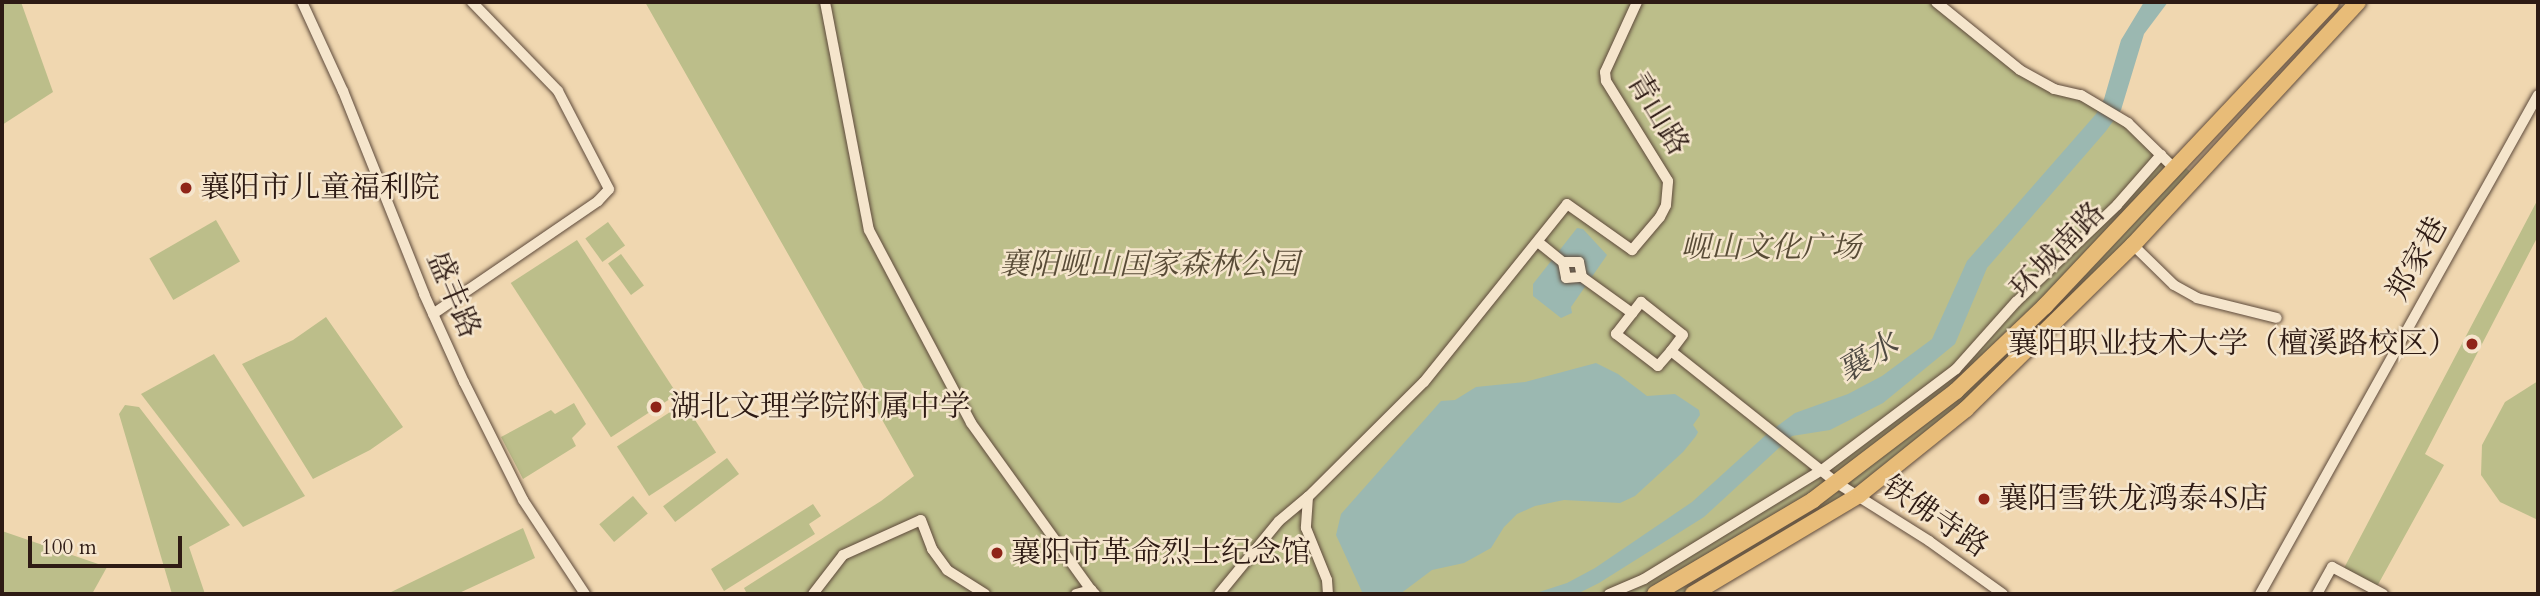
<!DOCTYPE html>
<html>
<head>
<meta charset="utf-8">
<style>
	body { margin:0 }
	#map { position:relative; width:2540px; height:596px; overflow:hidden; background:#f0d7b0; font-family:Cardo,"Noto Serif SC",serif }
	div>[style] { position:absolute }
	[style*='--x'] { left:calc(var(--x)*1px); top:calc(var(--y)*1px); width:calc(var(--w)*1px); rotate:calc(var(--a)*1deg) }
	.green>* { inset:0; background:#bcbe8a; transform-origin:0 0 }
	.water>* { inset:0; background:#9bb8b1 }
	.roads { filter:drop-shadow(0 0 2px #5e4a3b) drop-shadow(0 0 2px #5e4a3b) }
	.minor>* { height:10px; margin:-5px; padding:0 5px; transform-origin:5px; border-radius:5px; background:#f5e5cc }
	.highway>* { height:16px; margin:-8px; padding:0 8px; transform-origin:8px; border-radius:8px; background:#e8bc78 }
	.dots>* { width:19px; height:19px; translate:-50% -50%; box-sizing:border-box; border:4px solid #f5e5cc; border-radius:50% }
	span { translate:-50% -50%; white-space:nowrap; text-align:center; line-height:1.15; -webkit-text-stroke:5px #f5e5cc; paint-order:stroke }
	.street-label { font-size:30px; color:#2e1b14 }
	.poi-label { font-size:30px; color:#2e1b14 }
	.left { translate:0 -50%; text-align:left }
	.right { translate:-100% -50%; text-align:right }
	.park-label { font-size:30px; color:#594c37; font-style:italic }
	.water-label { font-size:32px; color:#4f4a43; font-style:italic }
	.frame { position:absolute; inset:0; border:4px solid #2e1b14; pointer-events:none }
	.scale { position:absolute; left:28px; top:536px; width:154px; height:32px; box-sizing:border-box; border:4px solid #2e1b14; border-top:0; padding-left:9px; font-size:21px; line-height:24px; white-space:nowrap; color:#2e1b14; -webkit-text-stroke:5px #f5e5cc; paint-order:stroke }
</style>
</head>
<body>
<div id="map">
	<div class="green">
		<i style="clip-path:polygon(2px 2px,21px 2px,53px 92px,2px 125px)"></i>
		<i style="clip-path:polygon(645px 2px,1936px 2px,2020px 70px,2072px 90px,2128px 123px,2196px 176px,2060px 319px,1859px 495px,1693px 594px,747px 594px,744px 588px,881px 501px,914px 476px)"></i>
		<i style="clip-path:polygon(2538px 199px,2538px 236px,2425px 454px,2444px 465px,2375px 590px,2342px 572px)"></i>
		<i style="left:216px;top:220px;width:48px;height:77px;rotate:60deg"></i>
		<i style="left:608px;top:222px;width:29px;height:28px;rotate:54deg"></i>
		<i style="left:577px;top:240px;width:184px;height:79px;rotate:57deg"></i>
		<i style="left:621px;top:254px;width:39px;height:16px;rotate:54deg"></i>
		<i style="clip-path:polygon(326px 317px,403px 427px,370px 450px,313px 479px,242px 364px,293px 340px)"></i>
		<i style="clip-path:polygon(214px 354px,305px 496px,243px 527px,141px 394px)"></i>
		<i style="clip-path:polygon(2538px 381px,2538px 520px,2500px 502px,2481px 475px,2482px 445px,2505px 402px)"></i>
		<i style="clip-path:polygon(574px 403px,586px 424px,572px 438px,576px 446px,523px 479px,501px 437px,551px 410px,555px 414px)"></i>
		<i style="left:684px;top:403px;width:59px;height:80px;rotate:57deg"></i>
		<i style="clip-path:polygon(125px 405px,139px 407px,230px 525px,189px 547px,205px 594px,172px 594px,119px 414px)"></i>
		<i style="left:727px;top:458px;width:20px;height:80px;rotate:53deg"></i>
		<i style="left:633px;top:496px;width:23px;height:44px;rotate:50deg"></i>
		<i style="clip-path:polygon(813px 504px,821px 516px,809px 524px,815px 534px,724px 591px,711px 569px)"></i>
		<i style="clip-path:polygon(523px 528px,535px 558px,457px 594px,387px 594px)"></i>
		<i style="clip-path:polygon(2px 531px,107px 567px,92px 594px,2px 594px)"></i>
	</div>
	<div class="water">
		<i style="clip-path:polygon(2144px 2px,2168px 2px,2144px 34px,2121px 110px,2106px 131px,1987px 268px,1955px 344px,1883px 403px,1830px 430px,1792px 436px,1704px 517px,1599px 583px,1577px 594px,1533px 594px,1567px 583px,1595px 568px,1692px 502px,1768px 433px,1795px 413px,1848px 394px,1882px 376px,1932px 339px,1967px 261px,2096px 114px,2104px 99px,2121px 40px)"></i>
		<i style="clip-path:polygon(1577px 228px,1583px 229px,1607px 255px,1571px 307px,1572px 313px,1561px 318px,1533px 296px,1533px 284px)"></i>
		<i style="clip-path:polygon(1596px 363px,1618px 374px,1647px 396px,1675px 394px,1699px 410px,1700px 415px,1693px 425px,1698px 432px,1696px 436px,1683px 452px,1635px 496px,1620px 503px,1564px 500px,1535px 506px,1517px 514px,1504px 527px,1491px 548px,1464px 563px,1432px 570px,1400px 594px,1363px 594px,1336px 535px,1341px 514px,1441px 401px,1455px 400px,1476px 387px,1525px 382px)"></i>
	</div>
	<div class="roads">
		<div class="minor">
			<i style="--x:302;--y:2;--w:98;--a:65.3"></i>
			<i style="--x:343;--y:91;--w:219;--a:68.2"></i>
			<i style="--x:424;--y:294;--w:97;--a:65.6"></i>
			<i style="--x:464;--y:382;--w:132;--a:63.4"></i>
			<i style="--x:523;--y:500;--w:113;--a:56.6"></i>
			<i style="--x:825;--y:2;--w:232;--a:79.1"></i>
			<i style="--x:869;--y:230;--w:218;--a:62.1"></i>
			<i style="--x:971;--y:423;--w:206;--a:54.3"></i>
			<i style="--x:1936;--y:2;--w:108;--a:39"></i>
			<i style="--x:2020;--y:70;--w:39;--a:29"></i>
			<i style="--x:2054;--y:89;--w:28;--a:13"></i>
			<i style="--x:2081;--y:95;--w:55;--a:30.8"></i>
			<i style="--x:2128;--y:123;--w:66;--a:44.4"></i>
			<i style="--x:1538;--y:242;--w:32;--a:39"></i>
			<i style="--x:1563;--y:262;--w:16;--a:0"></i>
			<i style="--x:1579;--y:262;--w:15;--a:79"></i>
			<i style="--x:2133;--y:245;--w:57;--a:44.3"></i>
			<i style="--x:2174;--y:285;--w:26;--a:29"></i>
			<i style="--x:2197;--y:298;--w:82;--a:14"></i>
			<i style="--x:1563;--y:262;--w:16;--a:79"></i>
			<i style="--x:1566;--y:278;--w:16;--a:-4"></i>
			<i style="--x:1582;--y:277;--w:62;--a:35.8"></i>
			<i style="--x:433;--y:314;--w:200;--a:-34.4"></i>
			<i style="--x:598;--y:201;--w:16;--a:-47"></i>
			<i style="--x:609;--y:189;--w:110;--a:-117.5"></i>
			<i style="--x:558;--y:91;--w:124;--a:-134"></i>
			<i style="--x:1671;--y:351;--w:20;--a:131"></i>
			<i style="--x:1658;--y:366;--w:53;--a:-142.7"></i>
			<i style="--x:1616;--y:334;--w:41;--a:-52"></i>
			<i style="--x:1641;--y:302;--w:53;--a:38.2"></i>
			<i style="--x:1683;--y:335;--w:20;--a:127"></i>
			<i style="--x:1671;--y:351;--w:212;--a:38.5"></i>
			<i style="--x:1837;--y:483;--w:109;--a:32.2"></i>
			<i style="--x:1929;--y:541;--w:91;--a:35.6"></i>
			<i style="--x:1308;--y:497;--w:31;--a:94"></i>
			<i style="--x:1306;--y:528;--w:56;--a:68"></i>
			<i style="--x:1327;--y:580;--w:14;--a:86"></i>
			<i style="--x:813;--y:594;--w:49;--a:-52.4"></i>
			<i style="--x:843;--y:555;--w:85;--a:-24.2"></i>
			<i style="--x:921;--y:520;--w:31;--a:69"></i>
			<i style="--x:932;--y:549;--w:26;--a:54"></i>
			<i style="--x:947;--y:570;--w:45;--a:32.3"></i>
			<i style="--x:1076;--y:594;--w:16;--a:-15"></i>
			<i style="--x:1091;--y:590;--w:6;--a:45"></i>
			<i style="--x:1219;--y:594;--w:94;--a:-50.6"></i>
			<i style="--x:1279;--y:521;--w:38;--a:-40"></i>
			<i style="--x:1308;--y:497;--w:163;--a:-44.8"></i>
			<i style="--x:1424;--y:382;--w:228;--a:-51.2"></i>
			<i style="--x:1567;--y:204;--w:80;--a:35.3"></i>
			<i style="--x:1632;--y:250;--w:43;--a:-49.7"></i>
			<i style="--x:1660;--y:217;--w:13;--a:-63"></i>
			<i style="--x:1666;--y:205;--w:24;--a:-85"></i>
			<i style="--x:1668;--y:181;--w:118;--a:-121.8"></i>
			<i style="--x:1606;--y:81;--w:9;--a:-96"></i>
			<i style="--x:1605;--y:72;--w:77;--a:-65.4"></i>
			<i style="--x:1609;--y:594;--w:38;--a:-23"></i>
			<i style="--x:1644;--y:579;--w:209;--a:-31.5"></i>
			<i style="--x:1822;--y:470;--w:168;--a:-37"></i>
			<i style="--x:1956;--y:369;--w:90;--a:-48.2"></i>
			<i style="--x:2016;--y:302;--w:140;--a:-43.8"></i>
			<i style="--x:2117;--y:205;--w:67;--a:-48.7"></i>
			<i style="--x:2260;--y:594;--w:571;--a:-60.88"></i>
			<i style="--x:2317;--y:594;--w:31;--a:-61"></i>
			<i style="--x:2332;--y:567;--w:58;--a:27.9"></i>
		</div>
		<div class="highway">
			<i style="--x:1655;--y:594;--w:184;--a:-30.7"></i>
			<i style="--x:1813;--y:500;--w:180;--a:-37.3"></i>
			<i style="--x:1956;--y:391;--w:123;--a:-43.7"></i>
			<i style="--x:2045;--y:306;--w:417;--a:-46.7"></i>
			<i style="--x:1693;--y:594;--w:193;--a:-30.8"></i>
			<i style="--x:1859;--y:495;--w:137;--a:-38.8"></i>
			<i style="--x:1966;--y:409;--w:234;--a:-44.5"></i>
			<i style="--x:2133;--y:245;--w:331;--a:-47.2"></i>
		</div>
	</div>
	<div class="dots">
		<i style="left:186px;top:188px;background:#8f2418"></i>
		<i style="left:2472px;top:344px;background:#8f2418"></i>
		<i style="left:656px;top:407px;background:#8f2418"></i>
		<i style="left:1984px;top:499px;background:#8f2418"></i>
		<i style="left:997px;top:553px;background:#8f2418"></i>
	</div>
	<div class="street-label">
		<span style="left:1657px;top:114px;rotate:59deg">青山路</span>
		<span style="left:2058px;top:251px;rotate:-46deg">环城南路</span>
		<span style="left:2418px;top:259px;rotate:-61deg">郑家巷</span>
		<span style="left:453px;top:295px;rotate:67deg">盛丰路</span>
		<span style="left:1935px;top:517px;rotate:34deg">铁佛寺路</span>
	</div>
	<div class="poi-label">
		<span class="left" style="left:200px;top:188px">襄阳市儿童福利院</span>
		<span class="right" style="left:2458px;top:344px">襄阳职业技术大学（檀溪路校区）</span>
		<span class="left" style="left:670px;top:407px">湖北文理学院附属中学</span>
		<span class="left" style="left:1998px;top:499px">襄阳雪铁龙鸿泰4S店</span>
		<span class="left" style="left:1011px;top:553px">襄阳市革命烈士纪念馆</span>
	</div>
	<div class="park-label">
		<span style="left:1771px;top:248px">岘山文化广场</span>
		<span style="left:1149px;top:265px">襄阳岘山国家森林公园</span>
	</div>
	<div class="water-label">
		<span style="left:1868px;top:358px;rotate:-31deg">襄水</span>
	</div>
	<div class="frame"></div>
	<div class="scale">100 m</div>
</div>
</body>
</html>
